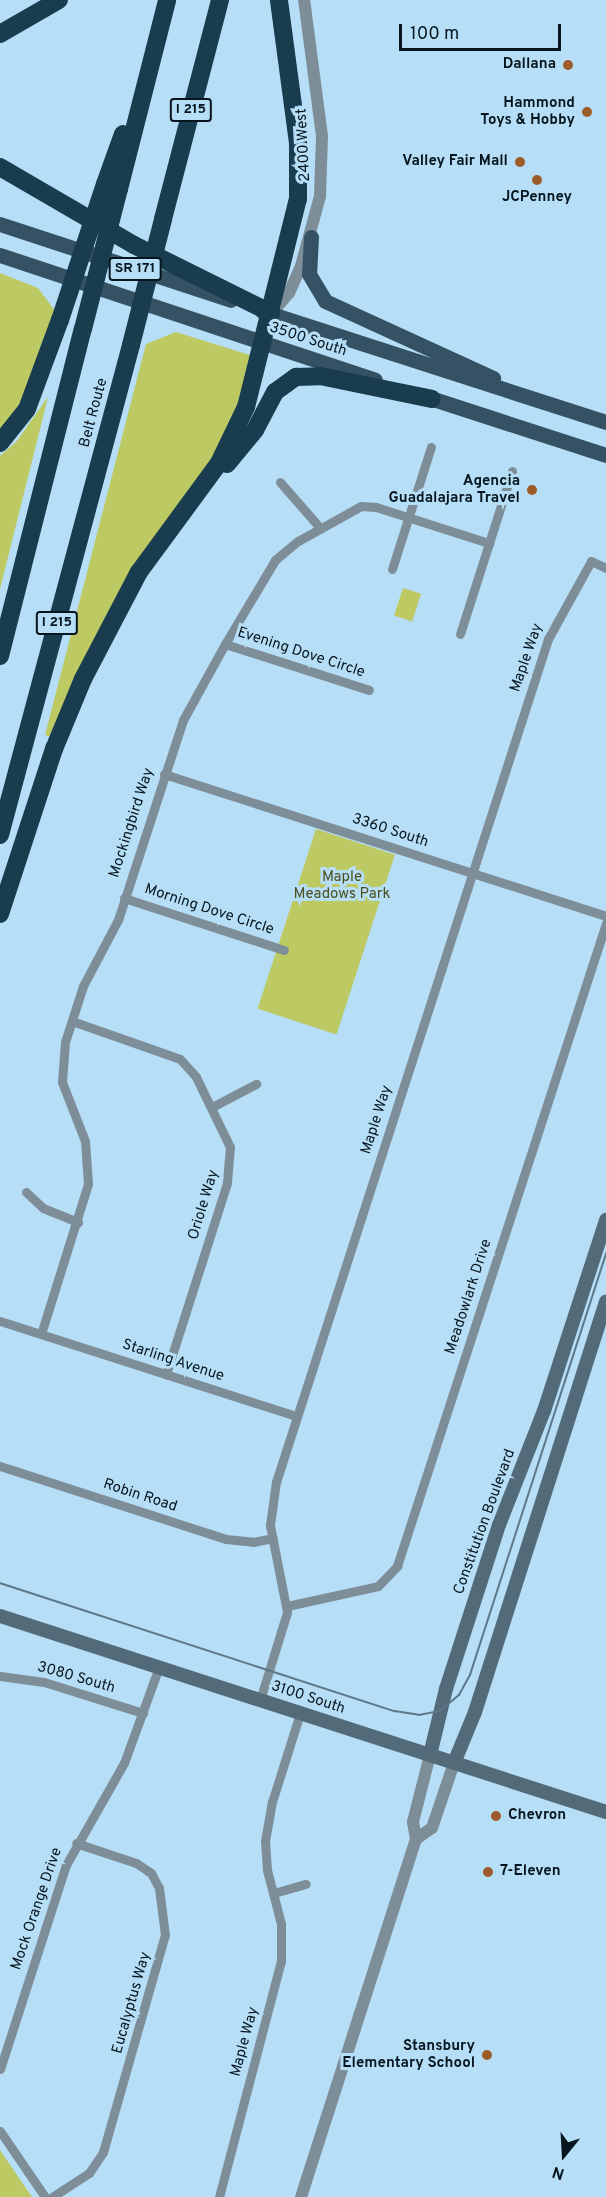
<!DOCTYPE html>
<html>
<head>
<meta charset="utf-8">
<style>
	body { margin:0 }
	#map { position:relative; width:606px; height:2197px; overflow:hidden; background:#b6def6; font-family:Overpass,sans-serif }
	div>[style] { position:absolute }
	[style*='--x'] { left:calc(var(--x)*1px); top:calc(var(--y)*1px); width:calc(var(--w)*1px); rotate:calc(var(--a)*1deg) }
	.green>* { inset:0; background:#bdc963; transform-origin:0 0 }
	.minor>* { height:9px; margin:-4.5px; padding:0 4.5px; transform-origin:4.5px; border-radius:4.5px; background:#7e8e98 }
	.tertiary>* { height:12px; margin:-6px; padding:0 6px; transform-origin:6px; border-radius:6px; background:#7e8e98 }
	.secondary>* { height:14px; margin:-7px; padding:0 7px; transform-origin:7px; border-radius:7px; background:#536b79 }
	.primary>* { height:15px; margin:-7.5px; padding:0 7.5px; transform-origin:7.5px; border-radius:7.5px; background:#345263 }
	.motorway>* { height:18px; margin:-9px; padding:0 9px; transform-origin:9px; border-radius:9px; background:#193c4f }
	.tram>* { height:1.5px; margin:-0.75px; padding:0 0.75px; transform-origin:0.75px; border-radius:0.75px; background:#5d7888 }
	.motorway-bridge>* { height:18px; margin:-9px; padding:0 9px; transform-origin:9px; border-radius:9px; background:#193c4f }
	.dots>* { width:16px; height:16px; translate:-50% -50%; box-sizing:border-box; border:3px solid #b6def6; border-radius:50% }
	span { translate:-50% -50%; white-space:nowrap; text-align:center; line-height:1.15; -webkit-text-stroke:6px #b6def6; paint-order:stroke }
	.shield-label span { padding:2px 4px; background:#b6def6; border:2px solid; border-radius:4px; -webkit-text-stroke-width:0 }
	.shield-label { font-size:14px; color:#07161e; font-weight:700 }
	.poi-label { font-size:15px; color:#07161e; font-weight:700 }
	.right { translate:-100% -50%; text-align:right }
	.left { translate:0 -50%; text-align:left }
	.street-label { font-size:15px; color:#07161e }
	.park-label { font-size:15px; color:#4b501f }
	.north { position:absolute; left:534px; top:2125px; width:60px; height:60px; -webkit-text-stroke:4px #b6def6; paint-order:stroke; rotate:198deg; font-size:16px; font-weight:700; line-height:24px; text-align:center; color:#07161e }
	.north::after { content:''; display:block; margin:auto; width:21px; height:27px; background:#07161e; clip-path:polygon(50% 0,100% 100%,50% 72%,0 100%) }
	.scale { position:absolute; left:399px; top:24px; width:162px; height:27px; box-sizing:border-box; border:3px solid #07161e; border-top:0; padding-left:8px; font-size:18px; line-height:21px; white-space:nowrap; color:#07161e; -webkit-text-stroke:4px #b6def6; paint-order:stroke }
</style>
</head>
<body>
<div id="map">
	<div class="green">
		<i style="clip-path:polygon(0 273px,38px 288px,56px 312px,24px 402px,0 439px)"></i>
		<i style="clip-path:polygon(176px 332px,253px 356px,224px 447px,193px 490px,52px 737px,45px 735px,146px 344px)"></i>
		<i style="clip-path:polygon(48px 397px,0 589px,0 456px,16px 442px)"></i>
		<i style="left:403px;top:588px;width:19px;height:29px;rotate:18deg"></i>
		<i style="left:316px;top:829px;width:83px;height:189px;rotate:18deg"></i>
		<i style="clip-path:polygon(0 2150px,32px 2197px,0 2197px)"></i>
	</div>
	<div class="minor">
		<i style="--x:280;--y:482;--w:62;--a:48.9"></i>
		<i style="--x:392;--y:569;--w:128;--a:-72.3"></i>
		<i style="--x:460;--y:634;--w:171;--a:-72.3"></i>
		<i style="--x:225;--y:644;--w:151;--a:17.7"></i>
		<i style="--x:164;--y:774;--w:464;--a:17.8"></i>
		<i style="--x:124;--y:898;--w:168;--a:18"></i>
		<i style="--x:72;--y:1021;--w:114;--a:19.4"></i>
		<i style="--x:180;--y:1059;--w:24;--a:48"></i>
		<i style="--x:196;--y:1077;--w:78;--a:64.1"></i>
		<i style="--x:230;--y:1147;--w:36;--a:95"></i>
		<i style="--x:227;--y:1183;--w:201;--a:107.7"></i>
		<i style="--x:212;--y:1107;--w:50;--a:-27.6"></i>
		<i style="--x:26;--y:1192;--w:23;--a:43"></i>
		<i style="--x:43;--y:1208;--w:38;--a:22"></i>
		<i style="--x:0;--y:1321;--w:311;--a:17.8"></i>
		<i style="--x:41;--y:1334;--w:157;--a:-72.6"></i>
		<i style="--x:88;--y:1184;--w:43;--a:-94"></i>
		<i style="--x:85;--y:1141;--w:63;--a:-111.3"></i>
		<i style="--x:62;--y:1082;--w:40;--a:-85.7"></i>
		<i style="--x:65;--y:1042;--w:59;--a:-72.2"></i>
		<i style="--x:83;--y:986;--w:75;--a:-62.1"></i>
		<i style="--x:118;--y:920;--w:210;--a:-72"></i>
		<i style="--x:183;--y:720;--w:87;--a:-61.1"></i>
		<i style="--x:225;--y:644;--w:98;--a:-59.2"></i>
		<i style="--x:275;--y:560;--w:30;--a:-40"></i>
		<i style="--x:298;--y:541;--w:72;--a:-29.1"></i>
		<i style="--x:361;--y:506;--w:15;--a:4"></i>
		<i style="--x:376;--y:507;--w:119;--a:17.7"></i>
		<i style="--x:0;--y:1466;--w:237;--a:17.9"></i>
		<i style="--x:226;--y:1539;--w:27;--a:6"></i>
		<i style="--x:253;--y:1542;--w:20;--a:-11"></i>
		<i style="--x:287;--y:1606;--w:93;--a:-12.4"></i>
		<i style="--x:378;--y:1586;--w:28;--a:-46"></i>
		<i style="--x:397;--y:1566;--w:676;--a:-71.99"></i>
		<i style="--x:0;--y:1676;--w:44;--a:7.8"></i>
		<i style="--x:44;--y:1682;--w:104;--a:17.4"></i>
		<i style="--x:260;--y:1700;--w:92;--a:-72.9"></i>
		<i style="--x:287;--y:1612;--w:89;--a:-101.1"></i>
		<i style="--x:270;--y:1525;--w:43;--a:-82.1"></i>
		<i style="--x:276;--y:1482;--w:886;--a:-72.12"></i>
		<i style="--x:548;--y:639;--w:89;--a:-61.1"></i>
		<i style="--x:591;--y:561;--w:17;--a:25"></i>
		<i style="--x:274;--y:1893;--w:33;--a:-16"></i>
		<i style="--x:0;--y:2069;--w:214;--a:-72.1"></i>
		<i style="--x:66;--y:1865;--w:117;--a:-60.4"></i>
		<i style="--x:124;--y:1763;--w:102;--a:-70"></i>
		<i style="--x:0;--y:2131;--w:80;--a:55.7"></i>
		<i style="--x:52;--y:2197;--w:44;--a:-33"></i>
		<i style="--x:89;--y:2173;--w:25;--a:-56"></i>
		<i style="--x:103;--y:2152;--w:226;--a:-74.1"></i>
		<i style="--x:165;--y:1935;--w:47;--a:-97.3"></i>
		<i style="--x:159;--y:1888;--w:17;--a:-118"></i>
		<i style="--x:151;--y:1873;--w:18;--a:-146"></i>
		<i style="--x:136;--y:1863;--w:63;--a:-161.6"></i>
		<i style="--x:219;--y:2197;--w:244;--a:-75.3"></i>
		<i style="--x:281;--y:1961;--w:37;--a:-90"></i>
		<i style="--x:281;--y:1924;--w:56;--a:-104.5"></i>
		<i style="--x:267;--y:1870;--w:29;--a:-94"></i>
		<i style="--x:265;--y:1841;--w:40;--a:-80"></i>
		<i style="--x:272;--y:1802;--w:93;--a:-72.5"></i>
	</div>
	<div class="tertiary">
		<i style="--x:272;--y:313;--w:26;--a:-50"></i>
		<i style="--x:289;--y:293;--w:30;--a:-66"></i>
		<i style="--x:301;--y:266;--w:73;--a:-74.8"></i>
		<i style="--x:320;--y:196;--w:60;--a:-88.1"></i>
		<i style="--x:322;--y:136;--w:137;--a:-97.5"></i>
		<i style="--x:416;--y:1839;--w:19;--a:-35"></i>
		<i style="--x:432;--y:1828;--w:69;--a:-71.3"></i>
		<i style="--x:301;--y:2197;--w:376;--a:-72.2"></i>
		<i style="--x:416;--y:1839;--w:17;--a:-100"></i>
		<i style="--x:413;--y:1822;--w:69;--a:-75.8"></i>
	</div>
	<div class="secondary">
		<i style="--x:0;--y:1616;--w:637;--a:17.92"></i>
		<i style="--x:430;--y:1755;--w:68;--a:-76.4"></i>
		<i style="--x:446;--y:1689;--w:172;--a:-72.1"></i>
		<i style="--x:499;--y:1525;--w:123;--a:-68.5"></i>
		<i style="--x:544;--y:1411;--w:201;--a:-72"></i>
		<i style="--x:454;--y:1763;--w:55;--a:-67.6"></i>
		<i style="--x:475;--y:1712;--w:431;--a:-72.3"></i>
	</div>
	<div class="primary">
		<i style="--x:0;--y:224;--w:243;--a:18.2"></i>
		<i style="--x:311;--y:237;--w:37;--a:93"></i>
		<i style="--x:309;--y:274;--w:31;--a:59"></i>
		<i style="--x:325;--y:301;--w:185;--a:24.6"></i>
		<i style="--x:0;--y:255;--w:395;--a:18.4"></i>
		<i style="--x:262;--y:311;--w:361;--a:17.9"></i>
		<i style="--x:421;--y:395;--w:194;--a:18"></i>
	</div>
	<div class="motorway">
		<i style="--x:0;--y:34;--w:68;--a:-30"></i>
		<i style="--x:0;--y:167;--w:155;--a:30.2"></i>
		<i style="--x:134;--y:245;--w:153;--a:26.4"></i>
		<i style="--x:105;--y:184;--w:53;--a:-70.2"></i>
		<i style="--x:119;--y:189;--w:195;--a:-75.7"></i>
		<i style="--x:163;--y:219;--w:226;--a:-75.4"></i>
		<i style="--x:0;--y:443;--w:43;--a:-51.5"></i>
		<i style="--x:27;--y:409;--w:95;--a:-69.7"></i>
		<i style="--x:227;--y:464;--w:44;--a:-50.5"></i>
		<i style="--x:255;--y:430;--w:43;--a:-62.2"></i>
		<i style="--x:275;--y:392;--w:26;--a:-36"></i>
		<i style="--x:296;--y:377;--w:24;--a:-2"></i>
		<i style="--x:320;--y:376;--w:114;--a:11.6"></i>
		<i style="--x:0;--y:656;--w:337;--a:-75.8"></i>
		<i style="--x:0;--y:835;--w:507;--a:-75.03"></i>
		<i style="--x:0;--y:914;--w:174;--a:-71.9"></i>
		<i style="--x:54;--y:749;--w:76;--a:-67.5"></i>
		<i style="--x:83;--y:679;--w:121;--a:-62.4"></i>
		<i style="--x:139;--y:572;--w:135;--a:-53.7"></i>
		<i style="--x:219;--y:463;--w:62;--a:-64.3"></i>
		<i style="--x:246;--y:407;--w:214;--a:-76"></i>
		<i style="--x:298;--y:199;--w:56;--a:-90"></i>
		<i style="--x:298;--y:143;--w:144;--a:-97.6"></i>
	</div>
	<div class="tram">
		<i style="--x:0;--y:1583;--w:415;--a:18"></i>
		<i style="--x:395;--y:1711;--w:24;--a:9"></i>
		<i style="--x:419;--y:1715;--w:21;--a:-11"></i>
		<i style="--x:440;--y:1711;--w:25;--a:-40"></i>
		<i style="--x:459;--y:1695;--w:23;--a:-61"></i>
		<i style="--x:470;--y:1675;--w:443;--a:-72.1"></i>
	</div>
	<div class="motorway-bridge">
		<i style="--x:60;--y:320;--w:143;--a:-71.7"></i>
		<i style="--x:83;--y:329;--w:145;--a:-75.6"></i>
		<i style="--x:131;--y:345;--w:130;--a:-75.7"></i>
	</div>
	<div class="dots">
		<i style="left:568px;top:65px;background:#9d5b28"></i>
		<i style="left:587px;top:112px;background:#9d5b28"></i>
		<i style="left:520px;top:162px;background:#9d5b28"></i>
		<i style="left:537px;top:180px;background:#9d5b28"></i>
		<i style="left:532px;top:490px;background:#9d5b28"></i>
		<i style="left:496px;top:1816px;background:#9d5b28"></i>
		<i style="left:488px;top:1872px;background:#9d5b28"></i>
		<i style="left:487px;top:2055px;background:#9d5b28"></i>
	</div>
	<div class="shield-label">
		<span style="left:191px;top:110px">I 215</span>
		<span style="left:135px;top:269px">SR 171</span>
		<span style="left:57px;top:623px">I 215</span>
	</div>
	<div class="poi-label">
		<span class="right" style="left:556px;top:65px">Dallana</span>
		<span class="right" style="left:575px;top:112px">Hammond<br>Toys &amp; Hobby</span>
		<span class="right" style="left:508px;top:162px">Valley Fair Mall</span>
		<span style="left:537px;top:198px">JCPenney</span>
		<span class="right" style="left:520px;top:490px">Agencia<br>Guadalajara Travel</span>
		<span class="left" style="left:508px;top:1816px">Chevron</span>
		<span class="left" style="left:500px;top:1872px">7-Eleven</span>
		<span class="right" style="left:475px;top:2055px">Stansbury<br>Elementary School</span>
	</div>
	<div class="street-label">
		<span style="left:304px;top:145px;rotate:-93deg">2400 West</span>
		<span style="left:308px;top:340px;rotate:18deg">3500 South</span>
		<span style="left:94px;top:413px;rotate:-75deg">Belt Route</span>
		<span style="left:301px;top:653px;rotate:18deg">Evening Dove Circle</span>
		<span style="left:527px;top:658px;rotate:-71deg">Maple Way</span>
		<span style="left:132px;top:823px;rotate:-72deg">Mockingbird Way</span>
		<span style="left:390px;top:831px;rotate:18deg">3360 South</span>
		<span style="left:209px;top:910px;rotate:18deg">Morning Dove Circle</span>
		<span style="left:377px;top:1120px;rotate:-72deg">Maple Way</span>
		<span style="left:204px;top:1205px;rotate:-73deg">Oriole Way</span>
		<span style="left:469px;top:1297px;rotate:-72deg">Meadowlark Drive</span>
		<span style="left:173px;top:1361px;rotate:18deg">Starling Avenue</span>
		<span style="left:140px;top:1496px;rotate:18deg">Robin Road</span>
		<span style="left:485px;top:1522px;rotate:-70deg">Constitution Boulevard</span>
		<span style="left:76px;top:1678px;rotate:16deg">3080 South</span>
		<span style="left:308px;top:1698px;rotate:18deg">3100 South</span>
		<span style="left:37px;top:1909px;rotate:-71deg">Mock Orange Drive</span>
		<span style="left:132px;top:2003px;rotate:-74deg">Eucalyptus Way</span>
		<span style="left:245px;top:2042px;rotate:-75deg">Maple Way</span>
	</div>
	<div class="park-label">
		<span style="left:342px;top:886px">Maple<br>Meadows Park</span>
	</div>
	<div class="north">N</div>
	<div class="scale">100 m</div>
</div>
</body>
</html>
